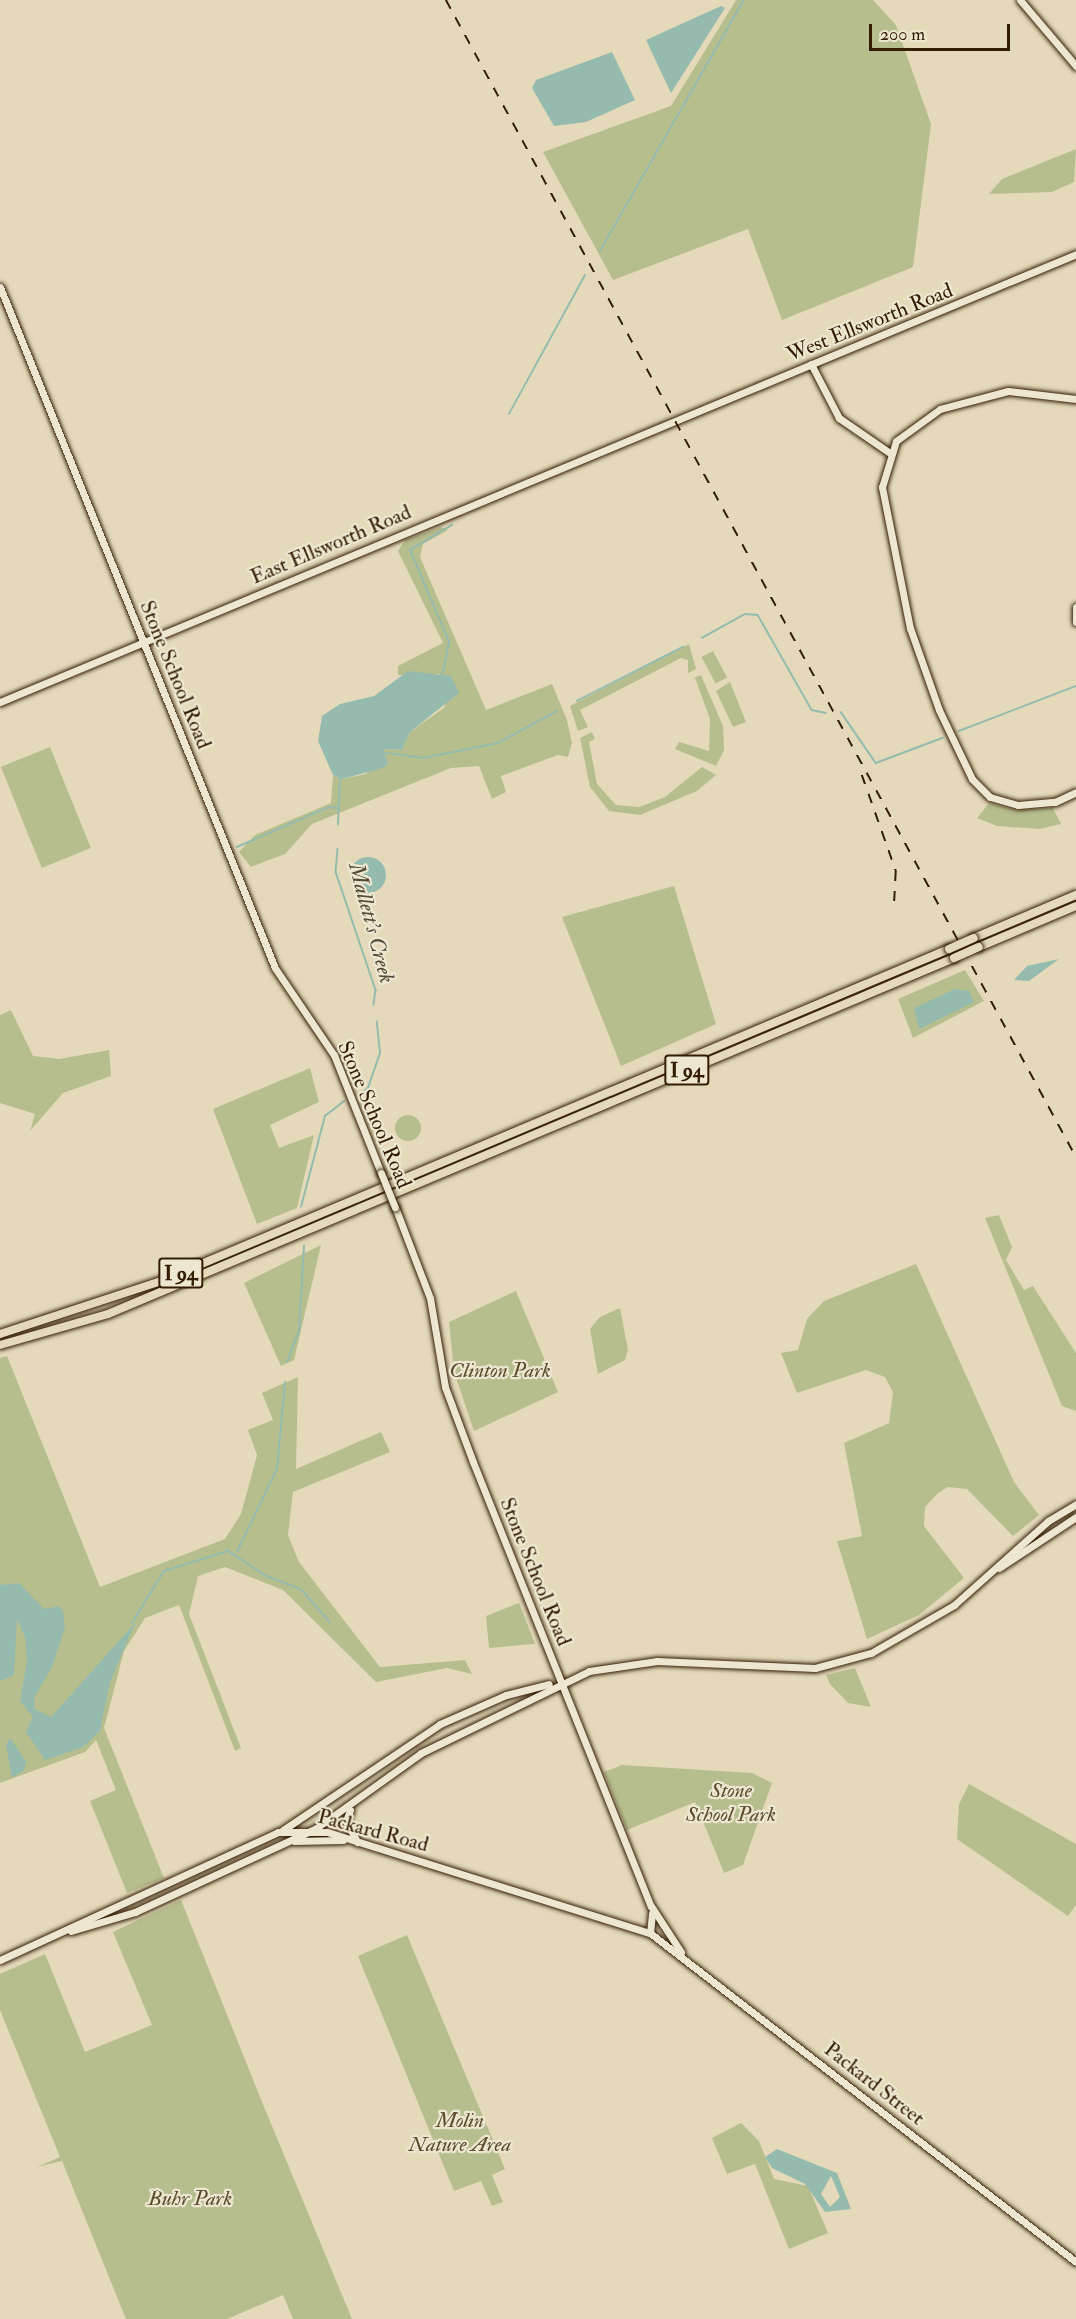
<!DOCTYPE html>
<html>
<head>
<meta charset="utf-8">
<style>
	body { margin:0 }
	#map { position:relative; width:1076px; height:2319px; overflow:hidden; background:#e4daba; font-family:"IM FELL Double Pica",serif }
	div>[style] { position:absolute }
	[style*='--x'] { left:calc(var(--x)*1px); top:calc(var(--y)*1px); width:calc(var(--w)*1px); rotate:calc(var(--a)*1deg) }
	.green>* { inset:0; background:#b7be8d; transform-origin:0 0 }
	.round { border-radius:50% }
	.water>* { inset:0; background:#95bbae }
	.stream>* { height:1.5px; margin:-0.75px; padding:0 0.75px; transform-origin:0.75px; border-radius:0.75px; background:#95bbae }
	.roads { filter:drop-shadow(0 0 2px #341c02) drop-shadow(0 0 2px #341c02) }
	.secondary>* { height:7px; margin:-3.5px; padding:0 3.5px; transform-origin:3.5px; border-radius:3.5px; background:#ede7d2 }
	.highway>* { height:8px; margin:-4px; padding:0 4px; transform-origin:4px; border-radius:4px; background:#e4daba }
	.rail>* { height:1.5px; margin-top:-0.75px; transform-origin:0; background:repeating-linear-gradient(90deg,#341c02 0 10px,transparent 0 20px) }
	.bridges { filter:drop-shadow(0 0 2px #341c02) drop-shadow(0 0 2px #341c02) }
	.secondary-bridge>* { height:7px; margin:-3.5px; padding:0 3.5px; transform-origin:3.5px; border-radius:3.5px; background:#ede7d2 }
	.highway-bridge>* { height:8px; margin:-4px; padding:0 4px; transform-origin:4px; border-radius:4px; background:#e4daba }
	span { translate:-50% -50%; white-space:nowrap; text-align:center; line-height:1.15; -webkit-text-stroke:4.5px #ede7d2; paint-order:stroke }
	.shield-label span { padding:2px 4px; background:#ede7d2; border:2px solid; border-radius:4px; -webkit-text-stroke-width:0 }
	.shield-label { font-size:20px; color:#341c02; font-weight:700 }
	.street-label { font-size:21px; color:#341c02 }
	.park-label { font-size:21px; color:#5b4d2c; font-style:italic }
	.water-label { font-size:22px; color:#514c36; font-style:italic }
	.scale { position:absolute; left:869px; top:24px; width:141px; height:27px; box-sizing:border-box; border:3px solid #341c02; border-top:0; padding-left:8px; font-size:18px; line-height:21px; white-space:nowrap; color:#341c02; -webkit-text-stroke:4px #ede7d2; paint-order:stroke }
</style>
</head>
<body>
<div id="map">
	<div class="green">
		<i style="clip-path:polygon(736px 0,873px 0,896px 25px,931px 124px,913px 267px,782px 320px,748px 229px,613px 280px,543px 152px,671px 106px)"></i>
		<i style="clip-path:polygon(1076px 149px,1074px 182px,1052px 192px,989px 194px,1002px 179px)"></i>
		<i style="clip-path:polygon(441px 527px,448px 530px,423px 544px,420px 557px,486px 710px,552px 684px,567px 720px,572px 743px,568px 757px,558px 755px,501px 776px,506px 792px,492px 799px,479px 766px,451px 768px,312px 824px,285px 854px,251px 867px,239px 852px,255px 835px,331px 803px,333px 775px,342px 779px,366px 774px,383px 749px,402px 750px,410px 732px,445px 707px,440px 674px,398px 675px,398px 666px,443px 643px,398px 551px,405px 540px)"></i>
		<i style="clip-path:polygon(689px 644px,696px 669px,688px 673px,688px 660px,681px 658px,580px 710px,588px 727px,578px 731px,570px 706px)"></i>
		<i style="left:713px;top:651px;width:30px;height:13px;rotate:62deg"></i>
		<i style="clip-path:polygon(701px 675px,723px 726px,724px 750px,716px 766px,675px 749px,679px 742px,709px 751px,710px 719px,695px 678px,691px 679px)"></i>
		<i style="clip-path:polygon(730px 682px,746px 722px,733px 727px,716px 691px)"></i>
		<i style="clip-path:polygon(592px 732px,595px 739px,589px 742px,597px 784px,616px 805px,639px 807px,665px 797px,702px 767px,716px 775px,697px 791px,640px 815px,609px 811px,590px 787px,580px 738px)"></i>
		<i style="left:50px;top:747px;width:109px;height:53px;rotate:68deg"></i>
		<i style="clip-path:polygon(989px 803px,1016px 810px,1053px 808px,1061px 824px,1040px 829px,997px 826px,977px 818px)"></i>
		<i style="clip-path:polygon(674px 886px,716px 1024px,621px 1066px,562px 917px)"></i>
		<i style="clip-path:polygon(965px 970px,984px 1001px,913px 1038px,898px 999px)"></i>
		<i style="clip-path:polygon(11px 1010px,33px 1056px,59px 1059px,109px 1050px,111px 1076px,63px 1093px,30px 1131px,35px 1114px,0 1103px,0 1015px)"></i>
		<i style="clip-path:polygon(310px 1068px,319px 1102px,270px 1125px,279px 1148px,314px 1135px,297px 1208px,257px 1224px,213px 1109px)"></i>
		<i class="round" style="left:395px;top:1115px;width:26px;height:26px"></i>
		<i style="clip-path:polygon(999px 1215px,1012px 1247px,1006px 1260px,1024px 1290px,1033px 1286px,1076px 1353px,1076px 1411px,1062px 1406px,985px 1218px)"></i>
		<i style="clip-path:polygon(321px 1245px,294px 1360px,281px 1366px,244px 1283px)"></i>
		<i style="clip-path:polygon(916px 1264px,1014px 1482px,1039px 1515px,1013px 1536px,967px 1489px,948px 1487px,937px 1494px,925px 1507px,924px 1526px,964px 1578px,919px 1615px,867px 1639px,837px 1541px,862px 1536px,844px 1443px,889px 1423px,893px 1392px,885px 1377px,866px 1370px,797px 1393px,781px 1353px,798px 1350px,807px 1319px,824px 1301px)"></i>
		<i style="clip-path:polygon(516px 1291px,558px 1392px,474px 1431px,454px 1372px,449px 1322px)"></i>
		<i style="clip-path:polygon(620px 1308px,628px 1350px,625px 1360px,598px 1374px,590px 1329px,600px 1317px)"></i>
		<i style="clip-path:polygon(7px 1356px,100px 1587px,225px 1539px,241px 1514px,257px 1455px,248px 1430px,273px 1420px,262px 1393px,298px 1377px,296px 1469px,381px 1432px,390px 1452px,293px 1492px,288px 1535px,299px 1562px,380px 1667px,465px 1660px,472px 1674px,447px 1668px,376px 1682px,283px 1590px,225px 1567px,198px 1576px,189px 1614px,241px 1748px,235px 1751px,179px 1605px,145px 1618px,124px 1651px,104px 1728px,164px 1878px,127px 1893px,90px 1801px,116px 1790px,96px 1740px,85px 1752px,0 1783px,0 1358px)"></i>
		<i style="clip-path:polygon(519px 1603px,535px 1644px,489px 1648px,486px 1616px)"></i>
		<i style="clip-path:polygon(855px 1668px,871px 1707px,848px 1703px,830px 1684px,826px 1675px)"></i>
		<i style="clip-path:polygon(622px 1765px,752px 1773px,772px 1783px,743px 1865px,724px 1873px,695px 1802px,627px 1830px,604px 1772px)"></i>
		<i style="clip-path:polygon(969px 1784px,1076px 1844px,1076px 1905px,1068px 1916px,957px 1839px,959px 1804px)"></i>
		<i style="clip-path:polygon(181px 1900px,260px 2097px,352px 2319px,293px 2319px,283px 2295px,227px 2319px,126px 2319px,62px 2161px,37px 2167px,60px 2157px,0 2010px,0 1974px,45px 1954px,85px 2052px,152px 2025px,113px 1932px)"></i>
		<i style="clip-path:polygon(407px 1935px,505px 2169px,492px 2175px,503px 2202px,492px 2206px,481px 2181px,454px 2191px,358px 1956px)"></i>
		<i style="clip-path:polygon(741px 2123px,759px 2141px,774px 2179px,808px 2186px,828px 2233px,789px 2249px,755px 2164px,727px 2174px,712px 2138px)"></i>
	</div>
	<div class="water">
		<i style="clip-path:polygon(721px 6px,725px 8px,671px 93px,646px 40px)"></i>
		<i style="clip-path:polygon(612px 52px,635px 100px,586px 122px,554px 126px,532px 88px,536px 80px)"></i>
		<i style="clip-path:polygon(408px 671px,451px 676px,459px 693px,410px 732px,402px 750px,383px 749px,388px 763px,383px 768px,342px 779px,333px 775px,318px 741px,322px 716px,340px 704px,374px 696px)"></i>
		<i class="round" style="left:350px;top:857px;width:36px;height:36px"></i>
		<i style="clip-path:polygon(1059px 959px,1029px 981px,1014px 980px,1027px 966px)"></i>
		<i style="clip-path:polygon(955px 989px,969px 991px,974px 1002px,919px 1029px,914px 1008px)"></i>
		<i style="clip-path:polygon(19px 1583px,44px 1609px,59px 1606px,63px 1611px,65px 1627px,53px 1665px,34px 1698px,35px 1709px,51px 1717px,135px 1623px,110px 1682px,100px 1731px,83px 1747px,45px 1760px,26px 1732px,33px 1717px,20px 1701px,27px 1661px,25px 1637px,17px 1619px,14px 1675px,0 1681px,0 1585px)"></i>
		<i style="clip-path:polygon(10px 1738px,26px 1761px,24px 1770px,12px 1778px,6px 1745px)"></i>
		<i style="clip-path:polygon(evenodd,777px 2149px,837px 2173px,851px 2209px,825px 2212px,805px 2184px,772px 2168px,765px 2157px,777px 2149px,831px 2176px,840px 2197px,830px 2207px,821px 2194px,831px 2176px)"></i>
	</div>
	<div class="stream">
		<i style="--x:600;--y:251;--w:289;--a:-60.2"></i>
		<i style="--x:509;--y:414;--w:158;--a:-61.3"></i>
		<i style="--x:702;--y:638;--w:49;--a:-29.2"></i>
		<i style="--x:745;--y:614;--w:13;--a:4"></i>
		<i style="--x:758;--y:615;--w:109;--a:60.4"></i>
		<i style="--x:812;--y:710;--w:14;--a:12"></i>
		<i style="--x:442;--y:676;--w:35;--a:-78"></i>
		<i style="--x:449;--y:642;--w:100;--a:-113"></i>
		<i style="--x:410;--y:550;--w:49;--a:-30.8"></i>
		<i style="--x:577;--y:701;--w:119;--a:-27"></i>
		<i style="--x:841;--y:712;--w:62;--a:55.5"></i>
		<i style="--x:876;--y:763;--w:71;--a:-20.7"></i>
		<i style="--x:959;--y:731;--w:125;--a:-21"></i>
		<i style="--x:380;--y:752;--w:43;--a:7.9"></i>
		<i style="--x:423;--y:758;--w:76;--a:-11.3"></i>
		<i style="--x:498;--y:743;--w:67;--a:-28.5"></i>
		<i style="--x:338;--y:825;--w:47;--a:-87.6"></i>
		<i style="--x:237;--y:847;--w:100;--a:-23.5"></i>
		<i style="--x:329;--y:807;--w:9;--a:6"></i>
		<i style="--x:338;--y:849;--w:23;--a:95"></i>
		<i style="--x:336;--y:872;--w:125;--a:71.3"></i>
		<i style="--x:376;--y:990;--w:15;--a:98"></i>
		<i style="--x:359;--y:1095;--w:11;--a:-38"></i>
		<i style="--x:368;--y:1088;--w:37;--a:-71"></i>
		<i style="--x:380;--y:1053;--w:31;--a:-96"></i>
		<i style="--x:301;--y:1207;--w:94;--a:-75.2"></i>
		<i style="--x:325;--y:1116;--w:24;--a:-38"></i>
		<i style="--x:287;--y:1362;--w:33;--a:-69"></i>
		<i style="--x:299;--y:1331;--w:85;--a:-86.6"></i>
		<i style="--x:237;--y:1552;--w:92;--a:-64.3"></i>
		<i style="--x:277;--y:1469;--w:87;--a:-84.7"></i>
		<i style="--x:132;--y:1623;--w:61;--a:-58.4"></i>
		<i style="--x:164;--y:1571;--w:67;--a:-17.4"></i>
		<i style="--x:228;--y:1551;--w:46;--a:32.7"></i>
		<i style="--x:267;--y:1576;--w:36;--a:21"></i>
		<i style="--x:301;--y:1589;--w:44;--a:48.7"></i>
	</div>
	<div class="roads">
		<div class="secondary">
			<i style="--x:1020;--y:0;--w:87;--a:49.7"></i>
			<i style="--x:0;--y:287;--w:734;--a:68.01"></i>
			<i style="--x:275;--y:968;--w:105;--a:55.9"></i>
			<i style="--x:334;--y:1055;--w:127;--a:68.3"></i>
			<i style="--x:811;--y:364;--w:61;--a:62.6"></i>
			<i style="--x:839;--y:418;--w:62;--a:34.5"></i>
			<i style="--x:1076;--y:399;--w:68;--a:-173.3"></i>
			<i style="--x:1008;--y:391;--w:70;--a:165.2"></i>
			<i style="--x:940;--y:409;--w:54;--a:144"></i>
			<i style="--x:896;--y:441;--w:48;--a:106.9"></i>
			<i style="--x:882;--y:487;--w:144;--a:78.8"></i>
			<i style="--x:910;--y:628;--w:87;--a:70.5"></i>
			<i style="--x:939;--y:710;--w:76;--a:64.4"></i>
			<i style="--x:972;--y:779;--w:25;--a:45"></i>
			<i style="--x:990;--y:797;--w:29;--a:16"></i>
			<i style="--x:1018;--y:805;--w:37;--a:-5"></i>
			<i style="--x:1055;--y:802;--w:23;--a:-25"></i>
			<i style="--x:1076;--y:607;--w:15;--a:90"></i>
			<i style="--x:0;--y:702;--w:1166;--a:-22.6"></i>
			<i style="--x:395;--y:1207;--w:97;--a:69"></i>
			<i style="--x:430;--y:1298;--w:90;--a:80.4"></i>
			<i style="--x:445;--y:1387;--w:80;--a:69.5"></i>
			<i style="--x:473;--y:1462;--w:478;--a:68.2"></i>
			<i style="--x:651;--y:1906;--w:55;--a:56.9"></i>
			<i style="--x:999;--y:1568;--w:92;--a:-33.5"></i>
			<i style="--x:350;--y:1810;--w:12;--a:110"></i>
			<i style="--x:346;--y:1821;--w:24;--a:62"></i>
			<i style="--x:283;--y:1830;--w:189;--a:-34"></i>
			<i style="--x:440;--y:1724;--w:72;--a:-23.7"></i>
			<i style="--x:506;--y:1695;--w:44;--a:-14.3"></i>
			<i style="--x:294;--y:1841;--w:49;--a:-1.2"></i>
			<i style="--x:71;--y:1931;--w:67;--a:-16.5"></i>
			<i style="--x:135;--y:1912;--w:198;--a:-24.8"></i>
			<i style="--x:315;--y:1829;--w:130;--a:-35.6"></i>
			<i style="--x:421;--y:1753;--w:187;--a:-26"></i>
			<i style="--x:589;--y:1671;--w:69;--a:-8.4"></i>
			<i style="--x:657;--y:1661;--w:158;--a:2.5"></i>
			<i style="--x:815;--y:1668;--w:58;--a:-15"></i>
			<i style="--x:871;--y:1653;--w:96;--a:-30"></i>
			<i style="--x:954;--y:1605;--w:126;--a:-41.8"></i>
			<i style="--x:1048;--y:1521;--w:33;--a:-31"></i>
			<i style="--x:650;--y:1933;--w:20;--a:-84"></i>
			<i style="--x:0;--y:1960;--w:306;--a:-24.7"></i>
			<i style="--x:278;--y:1832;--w:49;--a:0"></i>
			<i style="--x:327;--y:1832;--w:338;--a:17.4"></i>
			<i style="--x:650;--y:1933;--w:538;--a:37.68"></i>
		</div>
		<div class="highway">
			<i style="--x:974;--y:938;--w:111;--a:-22.9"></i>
			<i style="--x:979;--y:947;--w:105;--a:-22.9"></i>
			<i style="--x:0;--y:1334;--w:169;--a:-18.2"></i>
			<i style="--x:161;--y:1281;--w:855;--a:-22.85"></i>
			<i style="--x:0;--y:1345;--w:112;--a:-16"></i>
			<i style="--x:108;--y:1314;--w:918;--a:-22.82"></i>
		</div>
	</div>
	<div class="rail">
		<i style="--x:446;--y:0;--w:1317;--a:61.43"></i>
		<i style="--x:862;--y:775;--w:102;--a:70.5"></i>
		<i style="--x:896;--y:871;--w:35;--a:93"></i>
	</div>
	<div class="bridges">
		<div class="secondary-bridge">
			<i style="--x:381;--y:1173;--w:37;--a:68"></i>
		</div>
		<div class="highway-bridge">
			<i style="--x:949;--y:949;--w:27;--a:-24"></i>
			<i style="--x:954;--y:958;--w:27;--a:-24"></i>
		</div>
	</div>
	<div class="shield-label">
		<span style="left:687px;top:1070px">I 94</span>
		<span style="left:181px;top:1273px">I 94</span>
	</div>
	<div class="street-label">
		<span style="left:870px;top:323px;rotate:-22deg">West Ellsworth Road</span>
		<span style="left:331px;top:545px;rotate:-23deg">East Ellsworth Road</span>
		<span style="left:175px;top:675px;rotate:68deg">Stone School Road</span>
		<span style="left:374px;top:1115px;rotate:67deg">Stone School Road</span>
		<span style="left:535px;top:1572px;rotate:68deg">Stone School Road</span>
		<span style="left:373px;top:1831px;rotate:15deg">Packard Road</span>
		<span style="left:874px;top:2084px;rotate:38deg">Packard Street</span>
	</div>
	<div class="park-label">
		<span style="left:500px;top:1371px">Clinton Park</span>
		<span style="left:731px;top:1803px">Stone<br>School Park</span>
		<span style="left:460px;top:2133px">Molin<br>Nature Area</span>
		<span style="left:190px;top:2199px">Buhr Park</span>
	</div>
	<div class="water-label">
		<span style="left:371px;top:923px;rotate:75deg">Mallett's Creek</span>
	</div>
	<div class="scale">200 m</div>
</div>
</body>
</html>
